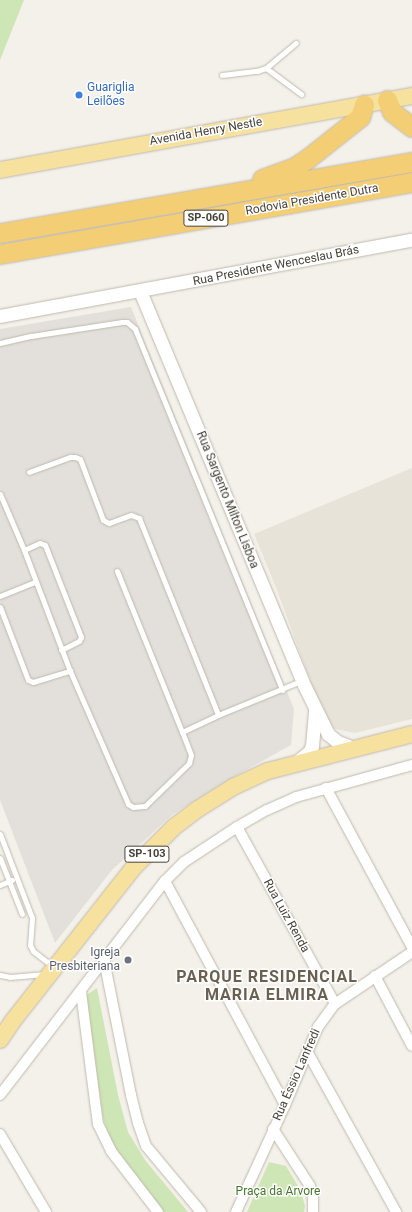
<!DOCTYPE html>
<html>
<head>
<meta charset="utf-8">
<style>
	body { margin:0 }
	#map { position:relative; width:412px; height:1212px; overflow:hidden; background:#f4f1ea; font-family:Roboto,sans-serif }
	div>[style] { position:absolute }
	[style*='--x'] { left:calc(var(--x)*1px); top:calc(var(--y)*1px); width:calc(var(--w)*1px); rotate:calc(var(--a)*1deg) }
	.residential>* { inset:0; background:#e7e3d8 }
	.industrial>* { inset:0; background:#e3e0db }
	.green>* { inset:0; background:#cee5b5 }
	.roads { filter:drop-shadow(0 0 1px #bfb9ad) drop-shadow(0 0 1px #bfb9ad) }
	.service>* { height:5px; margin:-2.5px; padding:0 2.5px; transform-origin:2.5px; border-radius:2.5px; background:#fff }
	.minor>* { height:10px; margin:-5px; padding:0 5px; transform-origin:5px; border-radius:5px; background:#fff }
	.tertiary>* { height:13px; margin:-6.5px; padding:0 6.5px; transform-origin:6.5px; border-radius:6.5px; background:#fff }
	.primary>* { height:16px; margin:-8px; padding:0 8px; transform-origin:8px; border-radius:8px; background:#f7e19f }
	.motorway>* { height:19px; margin:-9.5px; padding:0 9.5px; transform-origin:9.5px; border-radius:9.5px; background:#f4ce74 }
	.dots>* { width:11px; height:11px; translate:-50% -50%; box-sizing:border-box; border:2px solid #fff; border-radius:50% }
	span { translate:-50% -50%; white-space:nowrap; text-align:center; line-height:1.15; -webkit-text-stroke:3px #fff; paint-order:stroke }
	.shield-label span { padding:1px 3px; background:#fff; border:1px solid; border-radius:3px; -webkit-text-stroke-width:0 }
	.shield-label { font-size:11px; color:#474238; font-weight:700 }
	.shop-label { font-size:12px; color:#366cbe }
	.left { translate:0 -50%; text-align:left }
	.street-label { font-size:12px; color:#474238 }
	.worship-label { font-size:12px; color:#5b616d }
	.right { translate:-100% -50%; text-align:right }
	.park-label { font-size:12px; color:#47752f }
	.district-label { font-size:16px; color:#696050; font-weight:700; letter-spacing:1px }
</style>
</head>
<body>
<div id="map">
	<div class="residential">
		<i style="clip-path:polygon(412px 468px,412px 719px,355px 733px,335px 729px,323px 716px,277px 590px,254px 534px)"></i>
	</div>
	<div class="industrial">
		<i style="clip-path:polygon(131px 307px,294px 709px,291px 745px,223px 783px,172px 815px,112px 870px,55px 943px,0 800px,0 329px)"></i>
	</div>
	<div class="green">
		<i style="clip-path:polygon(0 0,24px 0,0 60px)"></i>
		<i style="clip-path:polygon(97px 988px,118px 1095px,128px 1132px,145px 1160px,188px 1212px,162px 1212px,113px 1148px,103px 1118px,85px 996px)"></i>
		<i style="clip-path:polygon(269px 1162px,286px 1166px,301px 1191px,305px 1206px,304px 1212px,247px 1212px)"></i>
	</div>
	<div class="roads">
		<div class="service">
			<i style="--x:266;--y:68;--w:44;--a:36.6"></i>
			<i style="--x:222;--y:75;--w:35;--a:-7"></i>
			<i style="--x:257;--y:71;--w:9;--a:-18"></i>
			<i style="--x:266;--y:68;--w:39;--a:-40"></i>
			<i style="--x:0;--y:343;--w:32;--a:-13"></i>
			<i style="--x:31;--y:336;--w:92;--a:-8.7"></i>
			<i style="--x:122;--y:322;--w:5;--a:0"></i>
			<i style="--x:127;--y:322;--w:11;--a:41"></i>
			<i style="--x:135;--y:329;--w:390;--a:67.8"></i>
			<i style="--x:29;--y:472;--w:44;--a:-20.1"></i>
			<i style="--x:70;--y:457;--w:5;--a:0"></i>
			<i style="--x:75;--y:457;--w:5;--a:22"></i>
			<i style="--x:80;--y:459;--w:65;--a:69.3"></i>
			<i style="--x:103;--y:520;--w:7;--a:27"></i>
			<i style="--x:109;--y:523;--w:23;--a:-20"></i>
			<i style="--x:131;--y:515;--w:9;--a:21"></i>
			<i style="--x:139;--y:518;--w:212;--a:68.1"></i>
			<i style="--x:218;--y:715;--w:90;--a:-22.3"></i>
			<i style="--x:0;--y:494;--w:61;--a:66.8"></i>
			<i style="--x:24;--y:550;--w:129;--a:69.2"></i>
			<i style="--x:70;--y:671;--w:145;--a:66.4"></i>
			<i style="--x:128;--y:804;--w:6;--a:31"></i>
			<i style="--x:133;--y:807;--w:12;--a:-5"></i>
			<i style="--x:145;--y:806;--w:62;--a:-44.3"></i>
			<i style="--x:189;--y:763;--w:8;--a:-76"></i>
			<i style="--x:191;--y:755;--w:25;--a:-111"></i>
			<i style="--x:24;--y:550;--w:17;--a:-24"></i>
			<i style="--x:40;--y:543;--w:5;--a:22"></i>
			<i style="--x:45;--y:545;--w:99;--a:68.6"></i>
			<i style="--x:81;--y:637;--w:4;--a:117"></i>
			<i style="--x:79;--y:641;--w:20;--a:153"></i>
			<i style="--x:117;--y:571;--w:174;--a:68"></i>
			<i style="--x:182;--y:732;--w:40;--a:-25"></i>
			<i style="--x:0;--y:596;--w:38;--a:-22"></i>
			<i style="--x:0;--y:607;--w:78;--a:69"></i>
			<i style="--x:28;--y:680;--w:5;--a:22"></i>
			<i style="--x:33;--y:682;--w:39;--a:-17"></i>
			<i style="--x:0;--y:834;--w:90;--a:69.1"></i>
			<i style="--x:32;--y:918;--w:27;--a:94"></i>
			<i style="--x:30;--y:945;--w:7;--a:63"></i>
			<i style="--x:33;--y:951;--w:24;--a:38"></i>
			<i style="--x:0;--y:858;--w:60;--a:68.6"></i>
			<i style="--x:0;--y:885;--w:13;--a:-23"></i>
			<i style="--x:0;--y:975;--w:10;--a:11"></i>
			<i style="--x:10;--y:977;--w:35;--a:-5"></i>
		</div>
		<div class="minor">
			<i style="--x:326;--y:788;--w:181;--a:61.6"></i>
			<i style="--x:237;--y:827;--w:202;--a:61"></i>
			<i style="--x:165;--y:881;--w:254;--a:61.8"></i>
			<i style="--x:104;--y:960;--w:138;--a:78.7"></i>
			<i style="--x:131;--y:1095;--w:29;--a:76"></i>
			<i style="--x:138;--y:1123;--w:24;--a:71"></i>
			<i style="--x:146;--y:1146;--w:86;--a:50.2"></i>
			<i style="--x:375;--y:976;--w:79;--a:62.1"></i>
			<i style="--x:81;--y:992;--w:133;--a:82.7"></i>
			<i style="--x:98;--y:1124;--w:30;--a:64"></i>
			<i style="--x:111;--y:1151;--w:77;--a:52.4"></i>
			<i style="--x:308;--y:1053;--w:182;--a:61"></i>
			<i style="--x:0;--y:1095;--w:270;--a:-52.4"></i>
			<i style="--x:165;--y:881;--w:27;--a:-45"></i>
			<i style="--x:184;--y:862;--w:64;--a:-33.4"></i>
			<i style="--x:237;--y:827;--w:34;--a:-30"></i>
			<i style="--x:267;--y:810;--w:32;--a:-24"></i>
			<i style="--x:296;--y:797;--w:120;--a:-15.4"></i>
			<i style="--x:273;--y:1129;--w:68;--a:57"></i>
			<i style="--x:310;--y:1186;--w:11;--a:75"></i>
			<i style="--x:313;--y:1197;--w:15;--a:90"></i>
			<i style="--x:0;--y:1134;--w:91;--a:59.5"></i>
			<i style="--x:236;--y:1212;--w:118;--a:-65.4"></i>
			<i style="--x:285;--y:1105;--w:85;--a:-67.1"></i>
			<i style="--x:318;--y:1027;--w:29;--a:-54"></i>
			<i style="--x:335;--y:1004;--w:93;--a:-34"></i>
		</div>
		<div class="tertiary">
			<i style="--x:140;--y:291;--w:422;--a:67.4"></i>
			<i style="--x:302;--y:681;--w:59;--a:63.9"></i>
			<i style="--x:328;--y:734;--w:13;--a:39"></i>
			<i style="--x:338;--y:742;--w:19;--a:21"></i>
			<i style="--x:0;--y:316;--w:419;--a:-10.5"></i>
			<i style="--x:295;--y:763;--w:18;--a:-38"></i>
			<i style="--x:309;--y:752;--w:7;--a:-63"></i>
			<i style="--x:312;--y:746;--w:36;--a:-85"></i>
		</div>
		<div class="primary">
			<i style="--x:0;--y:170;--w:419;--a:-10.2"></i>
			<i style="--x:0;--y:1040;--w:22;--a:-56"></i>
			<i style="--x:12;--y:1022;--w:196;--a:-51.8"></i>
			<i style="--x:133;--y:868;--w:58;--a:-45"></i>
			<i style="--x:174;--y:827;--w:30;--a:-37"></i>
			<i style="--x:198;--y:809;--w:41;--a:-32.2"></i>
			<i style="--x:233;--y:787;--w:38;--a:-25"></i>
			<i style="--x:268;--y:771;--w:149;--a:-14.4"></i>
		</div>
		<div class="motorway">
			<i style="--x:387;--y:100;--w:13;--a:67"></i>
			<i style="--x:392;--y:112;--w:25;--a:37"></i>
			<i style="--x:262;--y:179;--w:33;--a:-20"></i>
			<i style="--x:293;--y:168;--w:17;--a:-33"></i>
			<i style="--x:307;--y:159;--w:68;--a:-38.4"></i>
			<i style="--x:360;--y:117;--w:13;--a:-72"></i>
			<i style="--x:0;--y:233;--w:418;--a:-9.8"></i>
			<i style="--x:0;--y:254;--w:418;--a:-9.9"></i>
		</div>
	</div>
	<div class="dots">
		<i style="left:79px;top:95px;background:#3f7fe0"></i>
		<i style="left:128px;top:960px;background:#6b7280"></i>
	</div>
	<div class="shield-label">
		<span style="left:206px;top:218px">SP-060</span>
		<span style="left:147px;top:854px">SP-103</span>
	</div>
	<div class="shop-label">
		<span class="left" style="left:87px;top:95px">Guariglia<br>Leilões</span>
	</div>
	<div class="street-label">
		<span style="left:206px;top:132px;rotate:-10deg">Avenida Henry Nestle</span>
		<span style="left:312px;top:200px;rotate:-10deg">Rodovia Presidente Dutra</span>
		<span style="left:276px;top:266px;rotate:-11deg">Rua Presidente Wenceslau Brás</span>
		<span style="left:227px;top:500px;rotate:68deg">Rua Sargento Milton Lisboa</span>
		<span style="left:286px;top:916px;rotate:61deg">Rua Luiz Renda</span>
		<span style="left:297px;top:1075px;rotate:-66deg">Rua Éssio Lanfredi</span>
	</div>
	<div class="worship-label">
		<span class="right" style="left:120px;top:960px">Igreja<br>Presbiteriana</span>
	</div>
	<div class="park-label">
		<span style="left:278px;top:1192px">Praça da Arvore</span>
	</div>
	<div class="district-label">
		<span style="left:267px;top:986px">PARQUE RESIDENCIAL<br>MARIA ELMIRA</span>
	</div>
</div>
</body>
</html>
